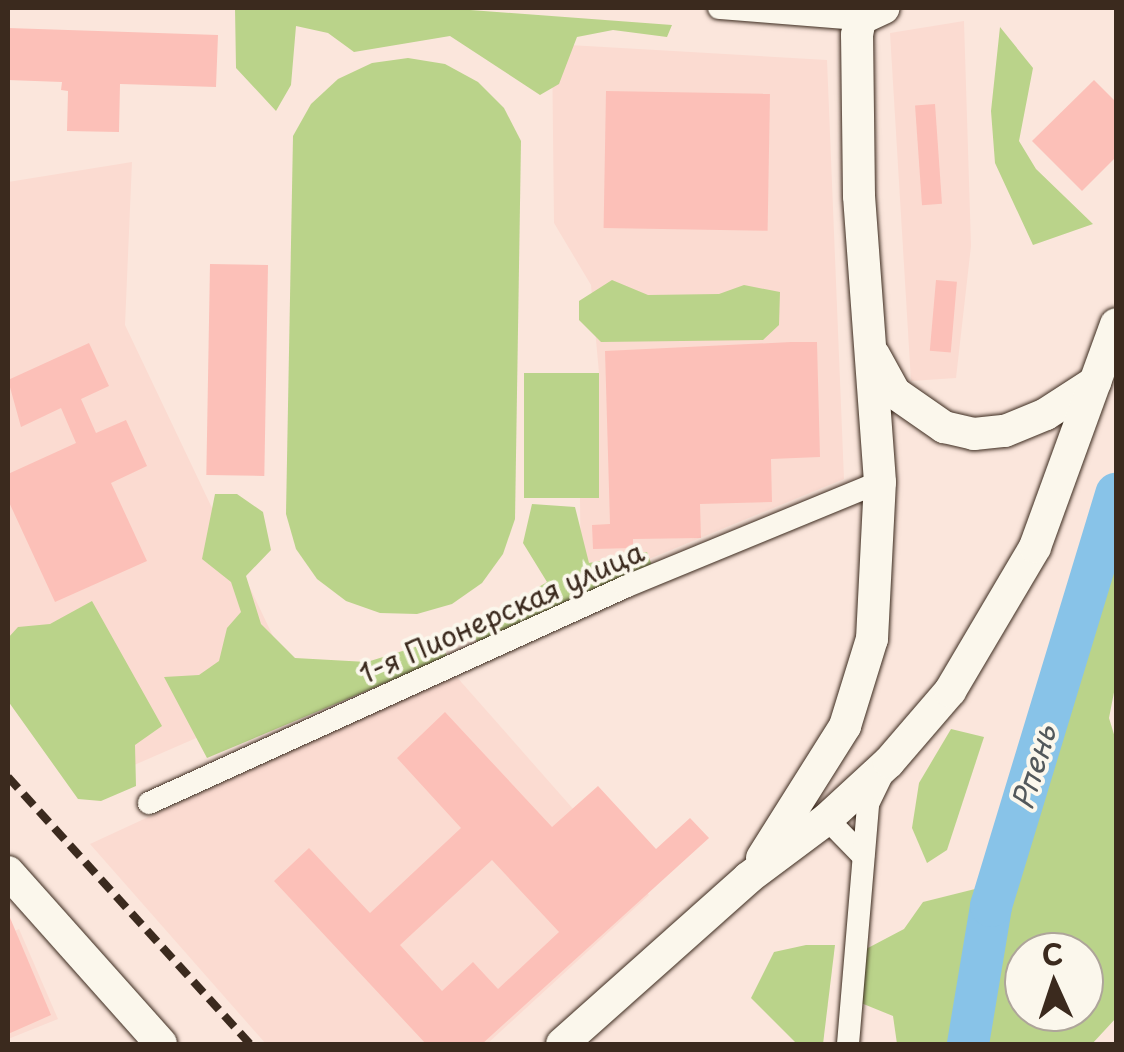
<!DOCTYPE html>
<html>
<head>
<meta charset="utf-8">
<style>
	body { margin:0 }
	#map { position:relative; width:1124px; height:1052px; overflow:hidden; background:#fbe6dc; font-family:"Playpen Sans",sans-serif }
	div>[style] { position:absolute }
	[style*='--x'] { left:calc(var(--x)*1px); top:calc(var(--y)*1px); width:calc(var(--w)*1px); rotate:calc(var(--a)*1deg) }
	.built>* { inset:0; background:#fbdbd1 }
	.green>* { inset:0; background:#bad38a; transform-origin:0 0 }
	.river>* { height:42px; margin:-21px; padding:0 21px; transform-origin:21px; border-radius:21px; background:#88c3e8 }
	.building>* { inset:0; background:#fcc0b8; transform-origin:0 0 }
	.roads { filter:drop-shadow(0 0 2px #3b2a1e) drop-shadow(0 0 2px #3b2a1e) }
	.minor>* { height:22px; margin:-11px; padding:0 11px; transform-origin:11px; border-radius:11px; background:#fbf7ec }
	.secondary>* { height:32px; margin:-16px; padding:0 16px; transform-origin:16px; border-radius:16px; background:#fbf7ec }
	.rail>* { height:8px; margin-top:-4px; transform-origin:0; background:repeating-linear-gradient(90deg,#3b2a1e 0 15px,transparent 0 23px) }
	span { translate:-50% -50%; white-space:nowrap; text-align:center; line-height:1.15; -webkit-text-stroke:8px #fbf7ec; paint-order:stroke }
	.street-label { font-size:28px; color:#3b2a1e }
	.water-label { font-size:30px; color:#52585b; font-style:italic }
	.frame { position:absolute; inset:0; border:10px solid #3b2a1e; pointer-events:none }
	.north { position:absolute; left:1004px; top:932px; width:100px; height:100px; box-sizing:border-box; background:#fbf7ec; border:2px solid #aea59a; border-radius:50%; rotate:357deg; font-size:28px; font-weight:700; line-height:40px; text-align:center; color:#3b2a1e }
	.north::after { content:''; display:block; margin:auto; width:35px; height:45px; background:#3b2a1e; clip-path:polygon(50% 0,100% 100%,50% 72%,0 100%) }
</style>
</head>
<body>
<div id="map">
	<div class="built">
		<i style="clip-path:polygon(964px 21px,971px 246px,956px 378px,911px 381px,890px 33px)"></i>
		<i style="clip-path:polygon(552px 44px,827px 60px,844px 479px,581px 587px,580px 498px,599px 497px,599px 373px,591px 285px,554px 223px)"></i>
		<i style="clip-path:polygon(132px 162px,125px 325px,300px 693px,79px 789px,8px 688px,8px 182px)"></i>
		<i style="clip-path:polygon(455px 675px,649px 895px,487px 1044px,266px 1044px,90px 844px)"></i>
		<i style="clip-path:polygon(19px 929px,58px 1019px,8px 1039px,8px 934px)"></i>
	</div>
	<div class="green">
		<i style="clip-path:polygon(235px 8px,444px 8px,672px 25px,667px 37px,613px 30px,577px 37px,559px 84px,540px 95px,450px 36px,354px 52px,328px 33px,296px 26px,291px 85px,276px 111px,236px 68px)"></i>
		<i style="clip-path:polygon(1000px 27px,1033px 68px,1019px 141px,1036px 169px,1093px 224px,1033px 245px,995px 163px,991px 111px)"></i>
		<i style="clip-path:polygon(408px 58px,445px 64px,478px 82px,504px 108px,521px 141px,515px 519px,503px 554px,482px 583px,452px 604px,417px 614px,380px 613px,346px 601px,317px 579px,296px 549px,286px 514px,293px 136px,311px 104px,338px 79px,372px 63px)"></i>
		<i style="clip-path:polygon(612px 280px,648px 295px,719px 294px,744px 285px,780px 292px,779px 325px,763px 340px,601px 342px,579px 320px,579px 301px)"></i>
		<i style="left:524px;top:373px;width:75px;height:125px"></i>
		<i style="clip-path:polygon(215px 494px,237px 494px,263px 512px,271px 550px,246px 576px,261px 624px,295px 658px,367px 662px,441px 639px,447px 657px,207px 758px,164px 677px,199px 675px,219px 661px,227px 628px,241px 612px,231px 582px,202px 559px)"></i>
		<i style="clip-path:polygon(532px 504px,575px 507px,589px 563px,647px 552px,654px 571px,478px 644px,471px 628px,547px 582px,523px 543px)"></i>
		<i style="clip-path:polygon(evenodd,1116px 528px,1116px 682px,1109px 718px,1116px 741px,1116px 1018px,1092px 1044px,897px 1044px,893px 1016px,861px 1003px,866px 949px,904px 929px,923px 902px,1011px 880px,1034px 781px,1116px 528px,1024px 952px,1084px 952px,1084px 1012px,1024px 1012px,1024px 952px)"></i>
		<i style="clip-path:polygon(92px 601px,162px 726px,135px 745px,136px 786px,101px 801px,78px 799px,8px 701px,8px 638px,18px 627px,50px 624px)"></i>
		<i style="clip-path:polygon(951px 729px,984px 737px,947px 850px,927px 863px,912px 828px,919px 783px)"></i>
		<i style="clip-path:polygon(806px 945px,835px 945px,823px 1044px,797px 1044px,751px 998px,774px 952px)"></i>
	</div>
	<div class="river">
		<i style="--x:968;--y:1044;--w:140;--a:-80.5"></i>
		<i style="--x:991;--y:906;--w:431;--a:-73.1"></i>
	</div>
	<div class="building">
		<i style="clip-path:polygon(8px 28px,218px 35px,216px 87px,120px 84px,119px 132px,67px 131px,68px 91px,61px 90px,62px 82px,8px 80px)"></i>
		<i style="clip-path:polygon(1094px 80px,1116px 102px,1116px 157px,1082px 191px,1032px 141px)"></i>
		<i style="left:606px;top:91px;width:164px;height:137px;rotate:1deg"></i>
		<i style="left:935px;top:104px;width:100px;height:20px;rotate:86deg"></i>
		<i style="left:210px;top:264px;width:58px;height:211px;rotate:1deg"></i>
		<i style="left:936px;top:280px;width:21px;height:71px;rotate:5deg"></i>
		<i style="clip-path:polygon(791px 342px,817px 342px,820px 457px,771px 459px,772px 502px,700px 504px,701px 538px,633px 539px,633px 548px,593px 549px,592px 525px,610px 524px,605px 351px)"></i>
		<i style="clip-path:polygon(89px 343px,109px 386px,81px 399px,96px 433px,126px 420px,147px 466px,111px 483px,147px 561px,55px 602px,8px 500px,8px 474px,76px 443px,61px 408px,21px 427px,8px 380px)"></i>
		<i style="clip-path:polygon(evenodd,445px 712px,552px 827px,598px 786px,656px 849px,690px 818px,709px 838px,482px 1044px,426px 1044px,274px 881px,309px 848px,370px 913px,461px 828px,397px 758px,445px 712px,492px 860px,559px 932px,498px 989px,473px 962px,442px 991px,400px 945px,492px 860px)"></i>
		<i style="clip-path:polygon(8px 913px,51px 1015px,8px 1034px)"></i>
	</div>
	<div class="roads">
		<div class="minor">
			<i style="--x:719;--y:8;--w:141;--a:4.5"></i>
			<i style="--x:149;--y:803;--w:523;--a:-24.41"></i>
			<i style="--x:625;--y:587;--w:276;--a:-22.4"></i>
			<i style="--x:827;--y:819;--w:52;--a:45.8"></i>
			<i style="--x:848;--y:1044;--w:241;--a:-85.2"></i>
			<i style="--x:868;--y:804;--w:30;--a:-64"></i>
		</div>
		<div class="secondary">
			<i style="--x:874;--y:355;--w:43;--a:61.1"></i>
			<i style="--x:895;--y:393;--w:60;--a:34.8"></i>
			<i style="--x:944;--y:427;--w:31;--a:13"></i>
			<i style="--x:974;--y:434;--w:31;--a:-6"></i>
			<i style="--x:1005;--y:431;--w:44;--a:-22.5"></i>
			<i style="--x:1046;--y:414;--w:59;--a:-33.1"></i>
			<i style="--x:762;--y:858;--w:156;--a:-57.8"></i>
			<i style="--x:845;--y:726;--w:91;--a:-72.8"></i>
			<i style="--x:872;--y:639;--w:157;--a:-87.1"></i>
			<i style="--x:880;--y:482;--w:287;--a:-94.2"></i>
			<i style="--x:859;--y:196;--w:161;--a:-90.7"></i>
			<i style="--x:857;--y:35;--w:16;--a:-79"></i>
			<i style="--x:860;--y:19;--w:26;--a:-25"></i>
			<i style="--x:8;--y:872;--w:230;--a:48.3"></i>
			<i style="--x:562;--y:1044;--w:249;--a:-41.7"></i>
			<i style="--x:748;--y:878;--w:99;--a:-36.8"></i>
			<i style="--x:827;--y:819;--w:84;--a:-42.6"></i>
			<i style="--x:889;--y:762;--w:94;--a:-49.3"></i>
			<i style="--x:950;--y:691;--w:167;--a:-59.4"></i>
			<i style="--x:1035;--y:547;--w:237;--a:-70"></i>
		</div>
	</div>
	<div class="rail">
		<i style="--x:8;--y:777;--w:360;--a:47.8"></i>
	</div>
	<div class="street-label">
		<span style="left:501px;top:612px;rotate:-24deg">1-я Пионерская улица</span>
	</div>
	<div class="water-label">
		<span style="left:1033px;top:767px;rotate:-73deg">Рпень</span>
	</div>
	<div class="frame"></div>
	<div class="north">С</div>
</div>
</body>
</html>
